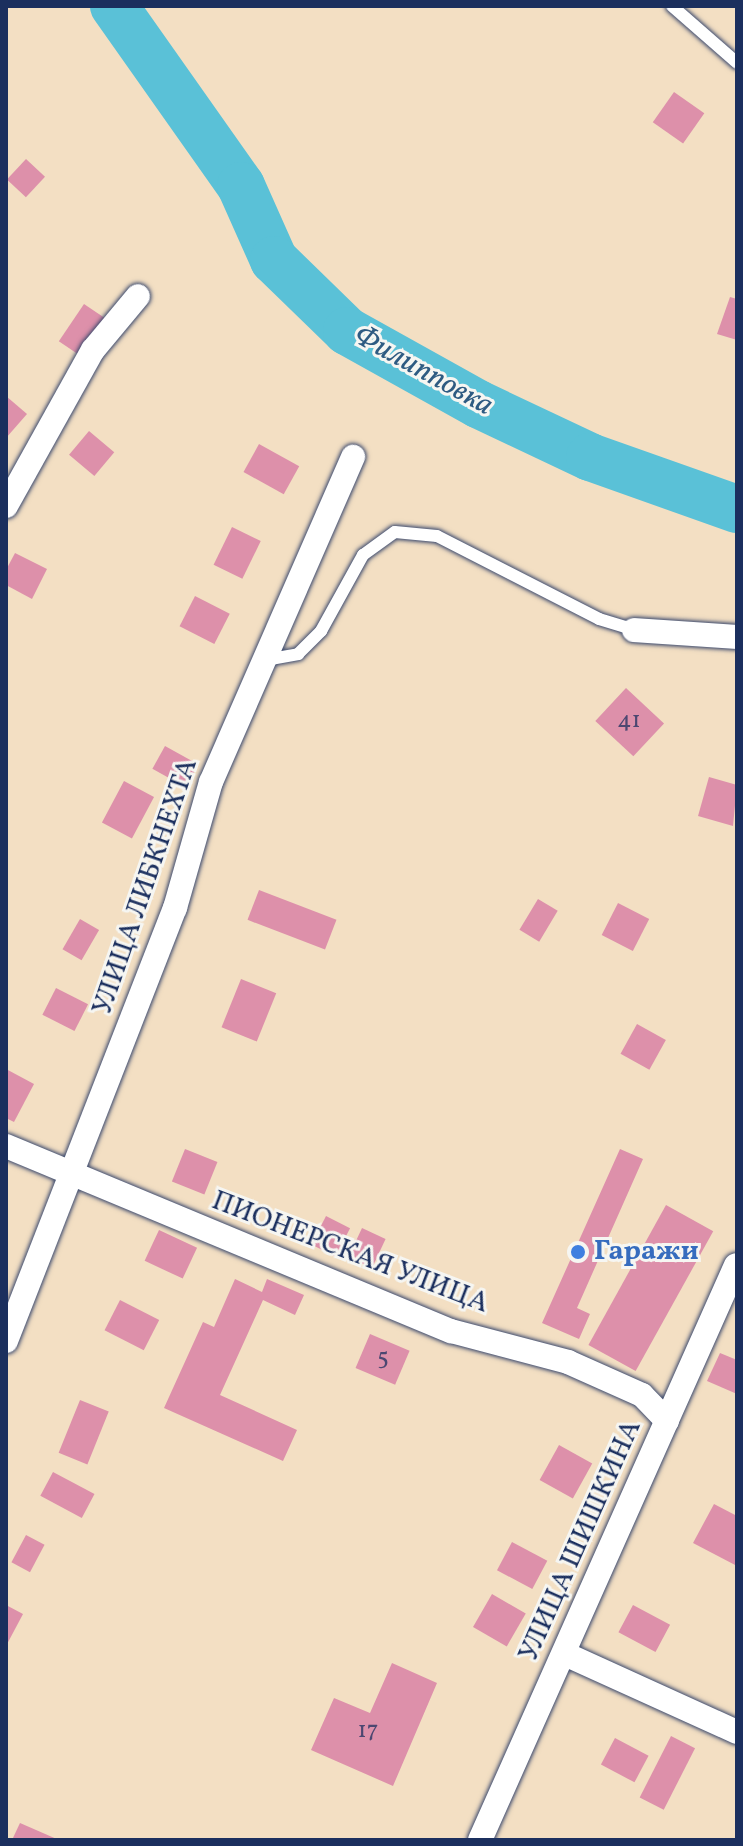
<!DOCTYPE html>
<html>
<head>
<meta charset="utf-8">
<style>
	body { margin:0 }
	#map { position:relative; width:743px; height:1846px; overflow:hidden; background:#f3dfc3; font-family:Vollkorn,serif }
	div>[style] { position:absolute }
	[style*='--x'] { left:calc(var(--x)*1px); top:calc(var(--y)*1px); width:calc(var(--w)*1px); rotate:calc(var(--a)*1deg) }
	.river>* { height:48px; margin:-24px; padding:0 24px; transform-origin:24px; border-radius:24px; background:#5ac1d7 }
	.building>* { inset:0; background:#dd90aa; transform-origin:0 0 }
	.roads { filter:drop-shadow(0 0 2px #3b496d) drop-shadow(0 0 2px #3b496d) }
	.lane>* { height:12px; margin:-6px; padding:0 6px; transform-origin:6px; border-radius:6px; background:#fff }
	.street>* { height:24px; margin:-12px; padding:0 12px; transform-origin:12px; border-radius:12px; background:#fff }
	.dots>* { width:22px; height:22px; translate:-50% -50%; box-sizing:border-box; border:4px solid #f6f6f2; border-radius:50% }
	span { translate:-50% -50%; white-space:nowrap; text-align:center; line-height:1.15; -webkit-text-stroke:6px #f6f6f2; paint-order:stroke }
	.number-label { font-size:24px; color:#4c4771 }
	.number-label span { -webkit-text-stroke-width:0 }
	.street-label { font-size:28px; color:#1b2f5e }
	.shop-label { font-size:28px; color:#366cbe; font-weight:700 }
	.left { translate:0 -50%; text-align:left }
	.water-label { font-size:30px; color:#2e5b82; font-style:italic }
	.frame { position:absolute; inset:0; border:8px solid #1b2f5e; pointer-events:none }
</style>
</head>
<body>
<div id="map">
	<div class="river">
		<i style="--x:114;--y:6;--w:220;--a:54.8"></i>
		<i style="--x:241;--y:186;--w:81;--a:66"></i>
		<i style="--x:274;--y:260;--w:102;--a:44.2"></i>
		<i style="--x:347;--y:331;--w:150;--a:29.1"></i>
		<i style="--x:478;--y:404;--w:124;--a:25.3"></i>
		<i style="--x:590;--y:457;--w:156;--a:19.5"></i>
	</div>
	<div class="building">
		<i style="left:674px;top:92px;width:37px;height:37px;rotate:35deg"></i>
		<i style="left:26px;top:159px;width:26px;height:28px;rotate:43deg"></i>
		<i style="clip-path:polygon(730px 297px,737px 299px,737px 340px,717px 334px)"></i>
		<i style="left:84px;top:304px;width:25px;height:45px;rotate:34deg"></i>
		<i style="clip-path:polygon(6px 396px,27px 414px,6px 438px)"></i>
		<i style="left:89px;top:431px;width:33px;height:31px;rotate:40deg"></i>
		<i style="left:259px;top:444px;width:46px;height:32px;rotate:29deg"></i>
		<i style="left:232px;top:527px;width:32px;height:42px;rotate:26deg"></i>
		<i style="clip-path:polygon(15px 553px,47px 569px,32px 599px,6px 585px,6px 570px)"></i>
		<i style="left:195px;top:596px;width:39px;height:34px;rotate:27deg"></i>
		<i style="left:626px;top:688px;width:52px;height:45px;rotate:43deg"></i>
		<i style="left:165px;top:746px;width:38px;height:26px;rotate:29deg"></i>
		<i style="clip-path:polygon(709px 777px,737px 785px,733px 826px,698px 816px)"></i>
		<i style="left:124px;top:781px;width:34px;height:47px;rotate:28deg"></i>
		<i style="left:259px;top:890px;width:83px;height:32px;rotate:21deg"></i>
		<i style="left:538px;top:899px;width:23px;height:36px;rotate:31deg"></i>
		<i style="left:618px;top:903px;width:35px;height:36px;rotate:27deg"></i>
		<i style="left:80px;top:919px;width:22px;height:35px;rotate:30deg"></i>
		<i style="left:241px;top:979px;width:38px;height:52px;rotate:22deg"></i>
		<i style="left:56px;top:988px;width:36px;height:30px;rotate:27deg"></i>
		<i style="left:637px;top:1024px;width:33px;height:34px;rotate:29deg"></i>
		<i style="clip-path:polygon(6px 1069px,34px 1084px,14px 1122px,6px 1118px)"></i>
		<i style="left:185px;top:1149px;width:35px;height:35px;rotate:22deg"></i>
		<i style="clip-path:polygon(620px 1149px,643px 1159px,577px 1308px,590px 1314px,579px 1339px,542px 1323px)"></i>
		<i style="left:666px;top:1205px;width:54px;height:160px;rotate:29deg"></i>
		<i style="left:326px;top:1216px;width:27px;height:32px;rotate:27deg"></i>
		<i style="left:362px;top:1228px;width:26px;height:32px;rotate:25deg"></i>
		<i style="left:159px;top:1230px;width:42px;height:34px;rotate:25deg"></i>
		<i style="clip-path:polygon(235px 1279px,262px 1292px,267px 1279px,304px 1295px,295px 1315px,263px 1300px,220px 1395px,297px 1430px,283px 1461px,164px 1408px,203px 1322px,214px 1327px)"></i>
		<i style="left:120px;top:1300px;width:44px;height:34px;rotate:27deg"></i>
		<i style="left:370px;top:1334px;width:43px;height:37px;rotate:23deg"></i>
		<i style="clip-path:polygon(720px 1353px,737px 1360px,737px 1394px,707px 1381px)"></i>
		<i style="left:80px;top:1400px;width:31px;height:57px;rotate:22deg"></i>
		<i style="left:559px;top:1445px;width:38px;height:40px;rotate:29deg"></i>
		<i style="left:53px;top:1472px;width:47px;height:27px;rotate:28deg"></i>
		<i style="clip-path:polygon(714px 1504px,737px 1516px,737px 1566px,693px 1543px)"></i>
		<i style="left:26px;top:1535px;width:21px;height:31px;rotate:28deg"></i>
		<i style="left:512px;top:1542px;width:40px;height:32px;rotate:28deg"></i>
		<i style="left:492px;top:1594px;width:39px;height:38px;rotate:30deg"></i>
		<i style="clip-path:polygon(6px 1605px,23px 1614px,6px 1646px)"></i>
		<i style="left:633px;top:1605px;width:42px;height:31px;rotate:28deg"></i>
		<i style="clip-path:polygon(392px 1663px,437px 1683px,393px 1786px,311px 1750px,334px 1698px,370px 1713px)"></i>
		<i style="left:671px;top:1736px;width:27px;height:69px;rotate:27deg"></i>
		<i style="left:615px;top:1738px;width:38px;height:30px;rotate:28deg"></i>
		<i style="clip-path:polygon(20px 1823px,59px 1840px,12px 1840px)"></i>
	</div>
	<div class="roads">
		<div class="lane">
			<i style="--x:672;--y:6;--w:86;--a:41.2"></i>
			<i style="--x:265;--y:660;--w:34;--a:-10"></i>
			<i style="--x:298;--y:654;--w:33;--a:-45"></i>
			<i style="--x:321;--y:631;--w:87;--a:-61.1"></i>
			<i style="--x:363;--y:555;--w:39;--a:-36"></i>
			<i style="--x:395;--y:532;--w:42;--a:5.4"></i>
			<i style="--x:437;--y:536;--w:182;--a:27.1"></i>
			<i style="--x:599;--y:619;--w:37;--a:17"></i>
		</div>
		<div class="street">
			<i style="--x:6;--y:506;--w:179;--a:-60.9"></i>
			<i style="--x:93;--y:350;--w:70;--a:-50.2"></i>
			<i style="--x:634;--y:630;--w:103;--a:3.9"></i>
			<i style="--x:6;--y:1146;--w:482;--a:22.6"></i>
			<i style="--x:451;--y:1331;--w:121;--a:14.8"></i>
			<i style="--x:568;--y:1362;--w:81;--a:24"></i>
			<i style="--x:642;--y:1395;--w:36;--a:46"></i>
			<i style="--x:6;--y:1341;--w:465;--a:-68.7"></i>
			<i style="--x:175;--y:908;--w:131;--a:-74.1"></i>
			<i style="--x:211;--y:782;--w:355;--a:-66.4"></i>
			<i style="--x:565;--y:1654;--w:189;--a:24.4"></i>
			<i style="--x:480;--y:1840;--w:629;--a:-66"></i>
		</div>
	</div>
	<div class="dots">
		<i style="left:578px;top:1252px;background:#3f7fe0"></i>
	</div>
	<div class="number-label">
		<span style="left:629px;top:722px">41</span>
		<span style="left:383px;top:1359px">5</span>
		<span style="left:368px;top:1732px">17</span>
	</div>
	<div class="street-label">
		<span style="left:146px;top:887px;rotate:-71deg">УЛИЦА ЛИБКНЕХТА</span>
		<span style="left:350px;top:1253px;rotate:21deg">ПИОНЕРСКАЯ УЛИЦА</span>
		<span style="left:581px;top:1541px;rotate:-66deg">УЛИЦА ШИШКИНА</span>
	</div>
	<div class="shop-label">
		<span class="left" style="left:594px;top:1252px">Гаражи</span>
	</div>
	<div class="water-label">
		<span style="left:423px;top:371px;rotate:29deg">Филипповка</span>
	</div>
	<div class="frame"></div>
</div>
</body>
</html>
